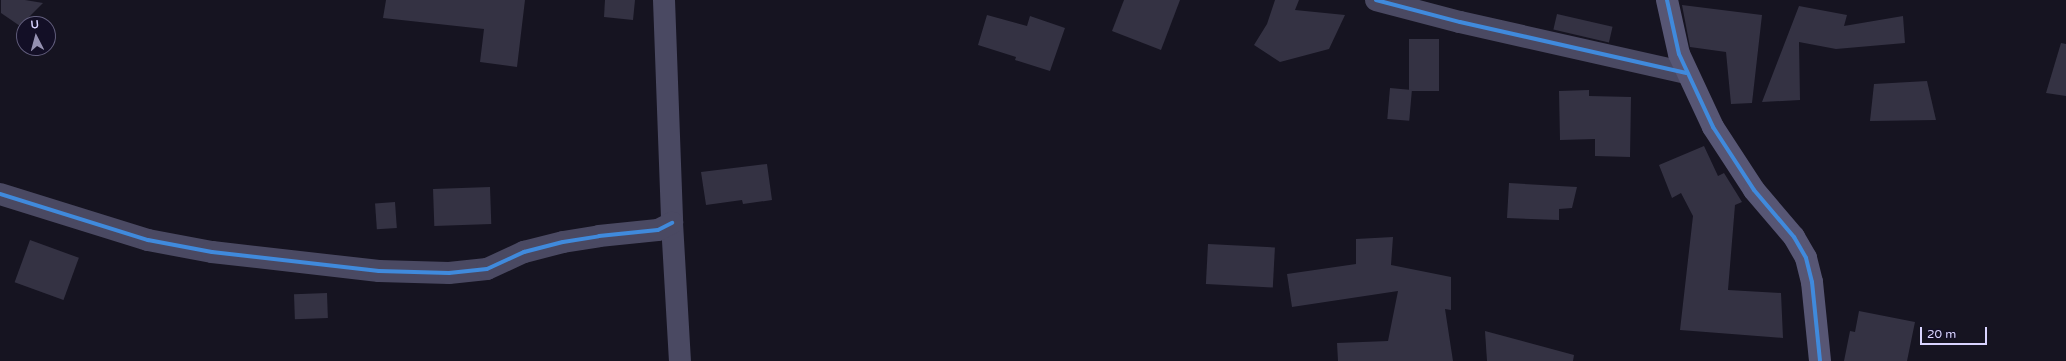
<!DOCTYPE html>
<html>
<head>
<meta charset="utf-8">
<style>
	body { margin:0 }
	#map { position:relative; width:2066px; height:361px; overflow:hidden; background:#161421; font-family:"Varela Round",sans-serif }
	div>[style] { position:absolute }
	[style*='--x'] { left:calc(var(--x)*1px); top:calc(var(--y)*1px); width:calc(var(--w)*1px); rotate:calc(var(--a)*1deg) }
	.building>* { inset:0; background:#343243; transform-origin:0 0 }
	.street>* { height:22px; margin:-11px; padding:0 11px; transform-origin:11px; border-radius:11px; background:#4a4962 }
	.secondary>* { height:22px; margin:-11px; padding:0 11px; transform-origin:11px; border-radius:11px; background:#575674 }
	.cycleway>* { height:4px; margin:-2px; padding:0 2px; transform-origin:2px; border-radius:2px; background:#408adc }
	span { translate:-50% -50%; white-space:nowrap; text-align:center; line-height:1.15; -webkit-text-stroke:3px #130f26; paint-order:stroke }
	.north { position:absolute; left:16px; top:16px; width:40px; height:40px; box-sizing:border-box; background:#130f26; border:1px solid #625e7d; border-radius:50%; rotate:354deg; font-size:11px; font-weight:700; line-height:16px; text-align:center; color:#d9d4ff }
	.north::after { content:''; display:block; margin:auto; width:14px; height:18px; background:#9591b1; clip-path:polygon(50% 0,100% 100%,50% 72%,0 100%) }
	.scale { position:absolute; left:1920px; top:327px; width:67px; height:18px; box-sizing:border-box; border:2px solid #d9d4ff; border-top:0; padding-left:5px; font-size:12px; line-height:14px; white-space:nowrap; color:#d9d4ff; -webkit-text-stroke:3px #130f26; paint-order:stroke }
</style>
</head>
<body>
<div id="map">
	<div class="building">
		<i style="clip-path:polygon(1px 0,25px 0,43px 3px,20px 26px,1px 13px)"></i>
		<i style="clip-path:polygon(386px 0,525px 0,517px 67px,480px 62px,484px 29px,383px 18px)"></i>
		<i style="clip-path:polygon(605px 0,635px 0,633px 20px,604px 17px)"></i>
		<i style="clip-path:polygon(1124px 0,1180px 0,1161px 50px,1112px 31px)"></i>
		<i style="clip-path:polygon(1275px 0,1299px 0,1295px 10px,1345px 15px,1329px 49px,1280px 62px,1254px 45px,1267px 24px)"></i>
		<i style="clip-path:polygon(1682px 5px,1762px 15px,1752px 103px,1731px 104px,1726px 52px,1690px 47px)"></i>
		<i style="clip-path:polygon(1799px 6px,1847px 15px,1844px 26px,1903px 16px,1905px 43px,1836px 49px,1799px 42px,1800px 100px,1762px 102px)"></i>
		<i style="left:1557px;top:14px;width:57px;height:16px;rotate:13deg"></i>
		<i style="clip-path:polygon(987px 15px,1027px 26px,1030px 16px,1065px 28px,1050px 71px,1015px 60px,1016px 57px,978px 45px)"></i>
		<i style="left:1439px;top:39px;width:52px;height:30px;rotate:90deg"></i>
		<i style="clip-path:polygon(2061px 43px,2066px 44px,2066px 96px,2046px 93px)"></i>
		<i style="clip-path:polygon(1927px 81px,1936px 120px,1870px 121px,1874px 84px)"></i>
		<i style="left:1390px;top:88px;width:22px;height:31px;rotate:5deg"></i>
		<i style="clip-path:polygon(1589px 90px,1589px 96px,1631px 97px,1630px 157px,1595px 156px,1595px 139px,1560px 140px,1559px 91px)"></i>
		<i style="clip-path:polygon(1704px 146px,1718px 176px,1724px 173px,1742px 202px,1735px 205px,1728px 290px,1781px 293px,1783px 338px,1680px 330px,1693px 216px,1681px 193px,1672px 198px,1659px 165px)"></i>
		<i style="clip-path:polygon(767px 164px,772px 200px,743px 204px,742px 200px,706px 205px,701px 172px)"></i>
		<i style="clip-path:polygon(1509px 183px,1577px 187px,1572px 208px,1559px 209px,1559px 220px,1507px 218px)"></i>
		<i style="left:490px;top:187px;width:37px;height:57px;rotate:88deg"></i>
		<i style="left:395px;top:202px;width:26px;height:20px;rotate:86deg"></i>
		<i style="clip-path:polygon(1393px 237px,1391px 265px,1451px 277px,1451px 310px,1445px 309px,1453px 361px,1338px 361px,1337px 343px,1388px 341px,1398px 291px,1292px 307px,1287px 274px,1356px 264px,1356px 239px)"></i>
		<i style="left:30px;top:240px;width:52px;height:45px;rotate:20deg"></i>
		<i style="left:1208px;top:244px;width:67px;height:40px;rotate:3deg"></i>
		<i style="left:327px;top:293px;width:25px;height:33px;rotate:88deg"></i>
		<i style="clip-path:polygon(1859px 311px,1915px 322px,1907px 361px,1844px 361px,1850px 331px,1855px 332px)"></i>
		<i style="clip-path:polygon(1485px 331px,1574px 355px,1573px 361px,1487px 361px)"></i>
	</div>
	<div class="street">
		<i style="--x:664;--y:0;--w:223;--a:87.9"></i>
		<i style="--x:672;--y:223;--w:138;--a:86.7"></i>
		<i style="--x:1376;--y:0;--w:87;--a:14.7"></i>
		<i style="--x:1460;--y:22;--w:232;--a:12.7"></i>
		<i style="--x:0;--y:194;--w:155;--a:17.3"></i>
		<i style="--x:148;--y:240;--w:65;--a:10.6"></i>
		<i style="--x:212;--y:252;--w:168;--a:6.5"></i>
		<i style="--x:379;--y:271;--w:70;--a:1.6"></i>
		<i style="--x:449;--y:273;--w:38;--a:-6"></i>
		<i style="--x:487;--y:269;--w:41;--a:-24.7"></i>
		<i style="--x:524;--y:252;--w:40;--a:-14.4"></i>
		<i style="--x:563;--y:242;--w:36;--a:-9"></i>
		<i style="--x:599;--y:236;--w:59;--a:-5.8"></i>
		<i style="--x:658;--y:230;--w:16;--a:-27"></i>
	</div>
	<div class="secondary">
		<i style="--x:1667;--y:0;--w:55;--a:77.5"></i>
		<i style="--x:1679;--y:54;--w:81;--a:65"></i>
		<i style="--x:1713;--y:127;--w:75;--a:56.9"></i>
		<i style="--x:1754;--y:190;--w:62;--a:49.6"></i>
		<i style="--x:1794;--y:237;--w:24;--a:60"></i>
		<i style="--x:1806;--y:258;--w:25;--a:76"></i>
		<i style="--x:1812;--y:282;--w:79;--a:84.2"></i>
	</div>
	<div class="cycleway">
		<i style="--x:1376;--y:0;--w:87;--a:14.7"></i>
		<i style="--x:1460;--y:22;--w:232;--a:12.7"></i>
		<i style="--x:1667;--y:0;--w:55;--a:77.5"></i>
		<i style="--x:1679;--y:54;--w:81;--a:65"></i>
		<i style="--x:1713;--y:127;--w:75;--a:56.9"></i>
		<i style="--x:1754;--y:190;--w:62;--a:49.6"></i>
		<i style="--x:1794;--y:237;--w:24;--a:60"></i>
		<i style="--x:1806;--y:258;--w:25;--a:76"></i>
		<i style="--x:1812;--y:282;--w:79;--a:84.2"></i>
		<i style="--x:0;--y:194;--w:155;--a:17.3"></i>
		<i style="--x:148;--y:240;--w:65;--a:10.6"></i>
		<i style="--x:212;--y:252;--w:168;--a:6.5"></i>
		<i style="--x:379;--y:271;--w:70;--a:1.6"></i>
		<i style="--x:449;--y:273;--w:38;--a:-6"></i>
		<i style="--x:487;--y:269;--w:41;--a:-24.7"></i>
		<i style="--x:524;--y:252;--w:40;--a:-14.4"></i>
		<i style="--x:563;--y:242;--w:36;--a:-9"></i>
		<i style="--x:599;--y:236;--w:59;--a:-5.8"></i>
		<i style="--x:658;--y:230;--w:16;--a:-27"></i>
	</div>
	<div class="north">U</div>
	<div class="scale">20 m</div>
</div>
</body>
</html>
